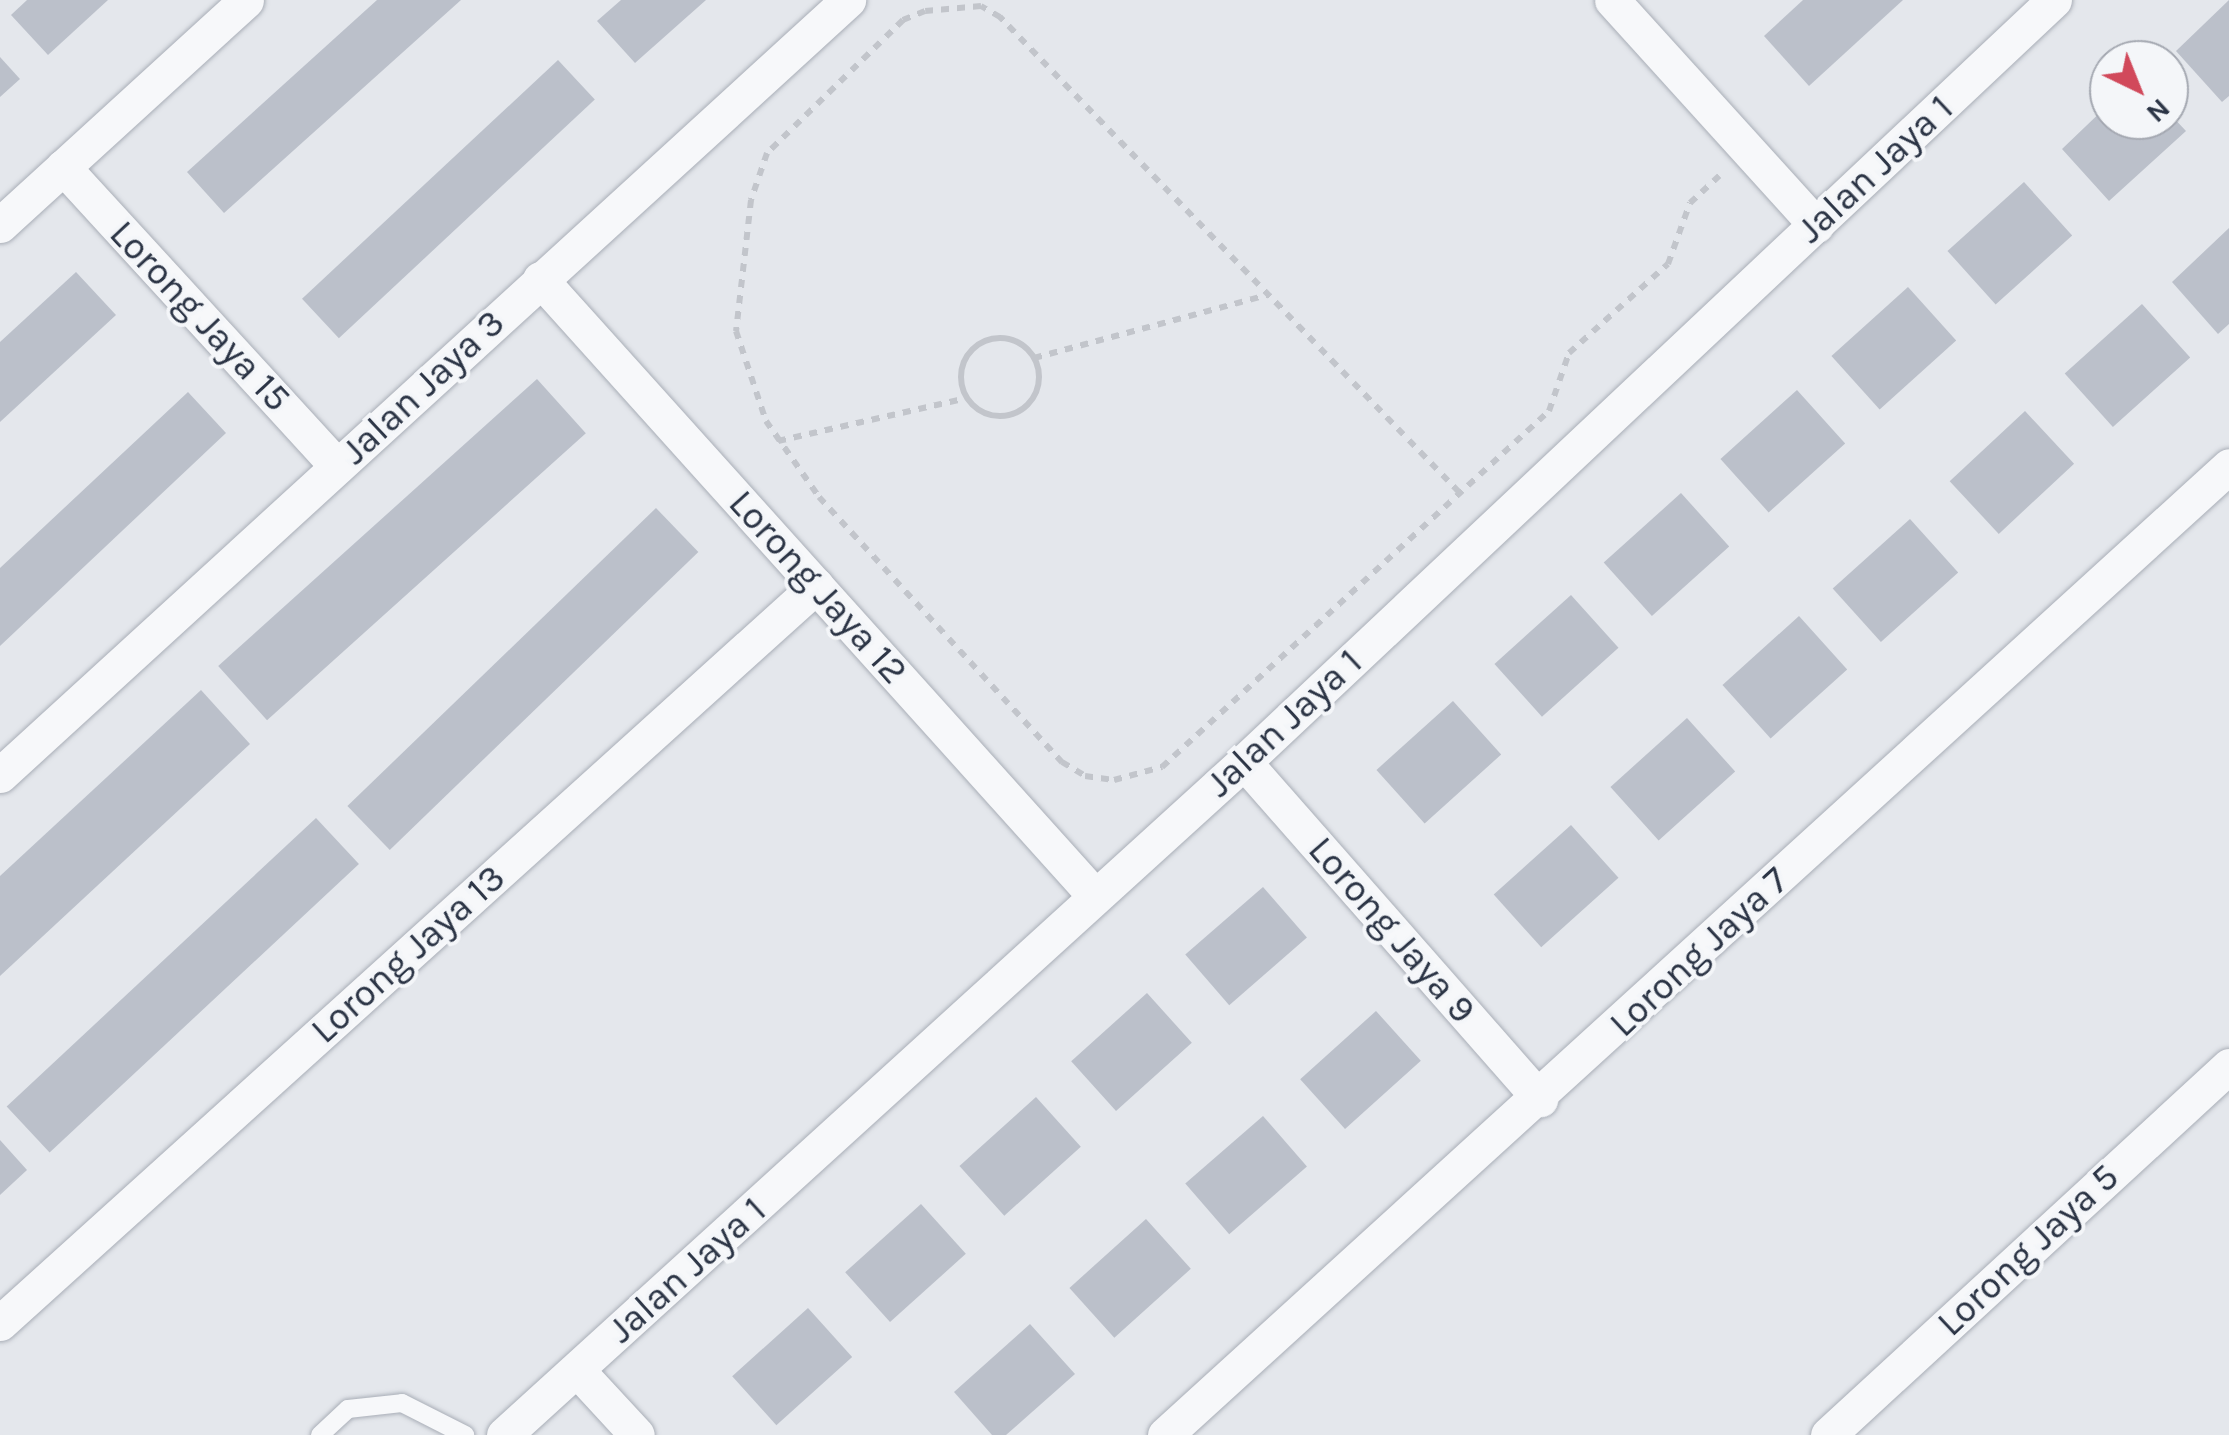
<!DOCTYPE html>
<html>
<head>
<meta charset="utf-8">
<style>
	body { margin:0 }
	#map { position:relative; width:2229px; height:1435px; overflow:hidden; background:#e4e7ec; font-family:Karla,sans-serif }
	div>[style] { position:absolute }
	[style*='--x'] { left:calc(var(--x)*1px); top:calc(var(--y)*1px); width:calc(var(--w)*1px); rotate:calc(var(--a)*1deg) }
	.building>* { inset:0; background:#bbc0ca; transform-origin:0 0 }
	.path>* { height:6px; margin-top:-3px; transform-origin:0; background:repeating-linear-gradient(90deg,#c2c5cb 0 8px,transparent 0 16px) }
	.path>.ring { margin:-3px; padding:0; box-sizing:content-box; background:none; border:6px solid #c2c5cb; border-radius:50% }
	.roads { filter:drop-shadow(0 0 2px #a9aeb7) drop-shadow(0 0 2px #a9aeb7) }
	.lane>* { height:18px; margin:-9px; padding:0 9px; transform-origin:9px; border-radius:9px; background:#f7f8fa }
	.street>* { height:35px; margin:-17.5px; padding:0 17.5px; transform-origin:17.5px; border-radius:17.5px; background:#f7f8fa }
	span { translate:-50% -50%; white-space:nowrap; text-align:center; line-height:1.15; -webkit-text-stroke:8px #f4f6f9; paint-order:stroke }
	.street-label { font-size:38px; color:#2b3445 }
	.north { position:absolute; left:2089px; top:40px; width:100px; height:100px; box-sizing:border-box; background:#f4f6f9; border:2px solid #a4a8b1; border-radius:50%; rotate:137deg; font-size:28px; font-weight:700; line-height:40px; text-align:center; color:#2b3445 }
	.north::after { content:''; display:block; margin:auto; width:35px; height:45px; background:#d1495b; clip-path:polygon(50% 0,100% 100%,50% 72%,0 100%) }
</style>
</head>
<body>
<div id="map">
	<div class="building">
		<i style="clip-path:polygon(27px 0,108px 0,48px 55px,11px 15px)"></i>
		<i style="clip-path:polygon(377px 0,461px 0,224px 213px,187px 172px)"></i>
		<i style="clip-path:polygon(621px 0,706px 0,635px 63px,597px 21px)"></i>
		<i style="clip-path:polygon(1803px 0,1903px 0,1809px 86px,1764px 36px)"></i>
		<i style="clip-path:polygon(2229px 0,2229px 96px,2222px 102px,2176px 51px)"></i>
		<i style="clip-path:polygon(0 57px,20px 79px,0 97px)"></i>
		<i style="left:558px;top:60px;width:54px;height:350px;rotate:47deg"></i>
		<i style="clip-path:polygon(2109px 104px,2109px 120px,2169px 120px,2169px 113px,2186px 131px,2109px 201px,2062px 149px)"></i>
		<i style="left:2024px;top:182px;width:72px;height:103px;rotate:48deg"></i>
		<i style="clip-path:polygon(2229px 228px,2229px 324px,2218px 334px,2172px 282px)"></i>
		<i style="clip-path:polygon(76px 272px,116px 315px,0 422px,0 342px)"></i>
		<i style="left:1908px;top:287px;width:72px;height:103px;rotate:48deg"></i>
		<i style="left:2142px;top:304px;width:72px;height:104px;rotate:48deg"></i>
		<i style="left:537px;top:379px;width:73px;height:429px;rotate:48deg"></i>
		<i style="left:1797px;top:390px;width:72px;height:103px;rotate:48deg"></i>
		<i style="clip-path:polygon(188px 392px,226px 433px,0 646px,0 568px)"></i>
		<i style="left:2025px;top:411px;width:72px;height:103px;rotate:47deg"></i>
		<i style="left:1681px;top:493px;width:72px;height:104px;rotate:48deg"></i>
		<i style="left:656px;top:508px;width:61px;height:429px;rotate:46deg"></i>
		<i style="left:1910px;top:519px;width:72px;height:104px;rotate:48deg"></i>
		<i style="left:1571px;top:595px;width:71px;height:103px;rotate:48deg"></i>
		<i style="left:1799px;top:616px;width:72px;height:103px;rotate:48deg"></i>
		<i style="clip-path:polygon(201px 690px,250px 744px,0 976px,0 876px)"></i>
		<i style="left:1453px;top:701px;width:72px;height:103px;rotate:48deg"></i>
		<i style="left:1687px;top:718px;width:72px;height:103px;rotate:48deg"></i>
		<i style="left:316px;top:818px;width:63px;height:423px;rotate:47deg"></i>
		<i style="left:1571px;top:825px;width:71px;height:104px;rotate:48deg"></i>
		<i style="left:1263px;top:887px;width:67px;height:103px;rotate:49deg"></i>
		<i style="left:1147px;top:993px;width:67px;height:102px;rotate:48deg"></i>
		<i style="left:1376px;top:1011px;width:67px;height:102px;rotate:48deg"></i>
		<i style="left:1036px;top:1097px;width:67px;height:103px;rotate:48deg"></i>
		<i style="left:1263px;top:1116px;width:67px;height:103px;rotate:49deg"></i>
		<i style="clip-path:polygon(0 1140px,27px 1170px,0 1195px)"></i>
		<i style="left:921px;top:1204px;width:67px;height:102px;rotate:48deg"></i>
		<i style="left:1146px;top:1219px;width:67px;height:103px;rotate:48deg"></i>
		<i style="left:808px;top:1308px;width:66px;height:102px;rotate:48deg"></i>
		<i style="clip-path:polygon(1030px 1324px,1075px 1374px,1006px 1435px,992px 1435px,954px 1392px)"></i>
	</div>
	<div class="path">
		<i class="ring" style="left:961px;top:338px;width:72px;height:72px"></i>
		<i style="--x:1034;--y:358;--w:241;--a:-15.1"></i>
		<i style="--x:778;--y:441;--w:194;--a:-12.8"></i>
		<i style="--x:1459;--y:492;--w:661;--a:-134.02"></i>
		<i style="--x:1000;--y:17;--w:22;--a:-150"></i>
		<i style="--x:981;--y:6;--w:56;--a:174.9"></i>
		<i style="--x:925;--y:11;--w:24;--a:158"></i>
		<i style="--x:903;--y:20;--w:190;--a:135.6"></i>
		<i style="--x:767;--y:153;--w:50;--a:108.8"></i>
		<i style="--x:751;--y:200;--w:132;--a:96.5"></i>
		<i style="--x:736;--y:331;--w:95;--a:71.6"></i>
		<i style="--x:766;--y:421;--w:93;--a:55.1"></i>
		<i style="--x:819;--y:497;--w:360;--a:47.5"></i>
		<i style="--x:1062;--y:762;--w:27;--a:31"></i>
		<i style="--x:1085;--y:776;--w:29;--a:8"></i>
		<i style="--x:1114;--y:780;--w:50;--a:-15.2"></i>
		<i style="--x:1162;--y:767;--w:526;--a:-42.61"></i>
		<i style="--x:1549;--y:411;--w:61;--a:-71"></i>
		<i style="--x:1569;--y:353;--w:133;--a:-42"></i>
		<i style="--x:1668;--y:264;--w:65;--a:-70.2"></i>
		<i style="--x:1690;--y:203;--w:40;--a:-43"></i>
	</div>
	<div class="roads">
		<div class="lane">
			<i style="--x:320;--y:1435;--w:38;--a:-43"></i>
			<i style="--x:348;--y:1409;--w:54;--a:-6.3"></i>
			<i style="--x:402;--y:1403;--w:71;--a:26.9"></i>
		</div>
		<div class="street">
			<i style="--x:1612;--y:0;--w:304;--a:47.8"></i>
			<i style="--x:63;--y:167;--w:406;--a:47.5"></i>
			<i style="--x:0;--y:225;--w:333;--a:-42.4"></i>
			<i style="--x:540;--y:279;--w:830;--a:48.03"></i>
			<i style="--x:1244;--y:762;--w:449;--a:48.7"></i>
			<i style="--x:0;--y:775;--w:1149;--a:-42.42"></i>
			<i style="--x:0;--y:1323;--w:1100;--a:-42.09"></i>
			<i style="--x:577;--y:1370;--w:88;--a:47.3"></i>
			<i style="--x:504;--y:1435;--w:1000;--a:-42.29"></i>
			<i style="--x:1244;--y:762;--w:1112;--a:-43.25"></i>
			<i style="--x:1165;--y:1435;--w:1439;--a:-42.32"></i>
			<i style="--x:1828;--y:1435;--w:545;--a:-42.62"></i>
		</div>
	</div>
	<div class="street-label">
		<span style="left:1875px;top:169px;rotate:-43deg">Jalan Jaya 1</span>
		<span style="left:200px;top:316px;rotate:47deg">Lorong Jaya 15</span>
		<span style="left:423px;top:387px;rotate:-43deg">Jalan Jaya 3</span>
		<span style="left:818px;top:587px;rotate:48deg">Lorong Jaya 12</span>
		<span style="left:1284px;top:723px;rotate:-43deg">Jalan Jaya 1</span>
		<span style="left:1392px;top:930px;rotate:49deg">Lorong Jaya 9</span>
		<span style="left:1699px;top:952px;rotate:-43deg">Lorong Jaya 7</span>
		<span style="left:408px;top:954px;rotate:-42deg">Lorong Jaya 13</span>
		<span style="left:2028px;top:1250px;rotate:-43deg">Lorong Jaya 5</span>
		<span style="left:687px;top:1270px;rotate:-42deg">Jalan Jaya 1</span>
	</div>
	<div class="north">N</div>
</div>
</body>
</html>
